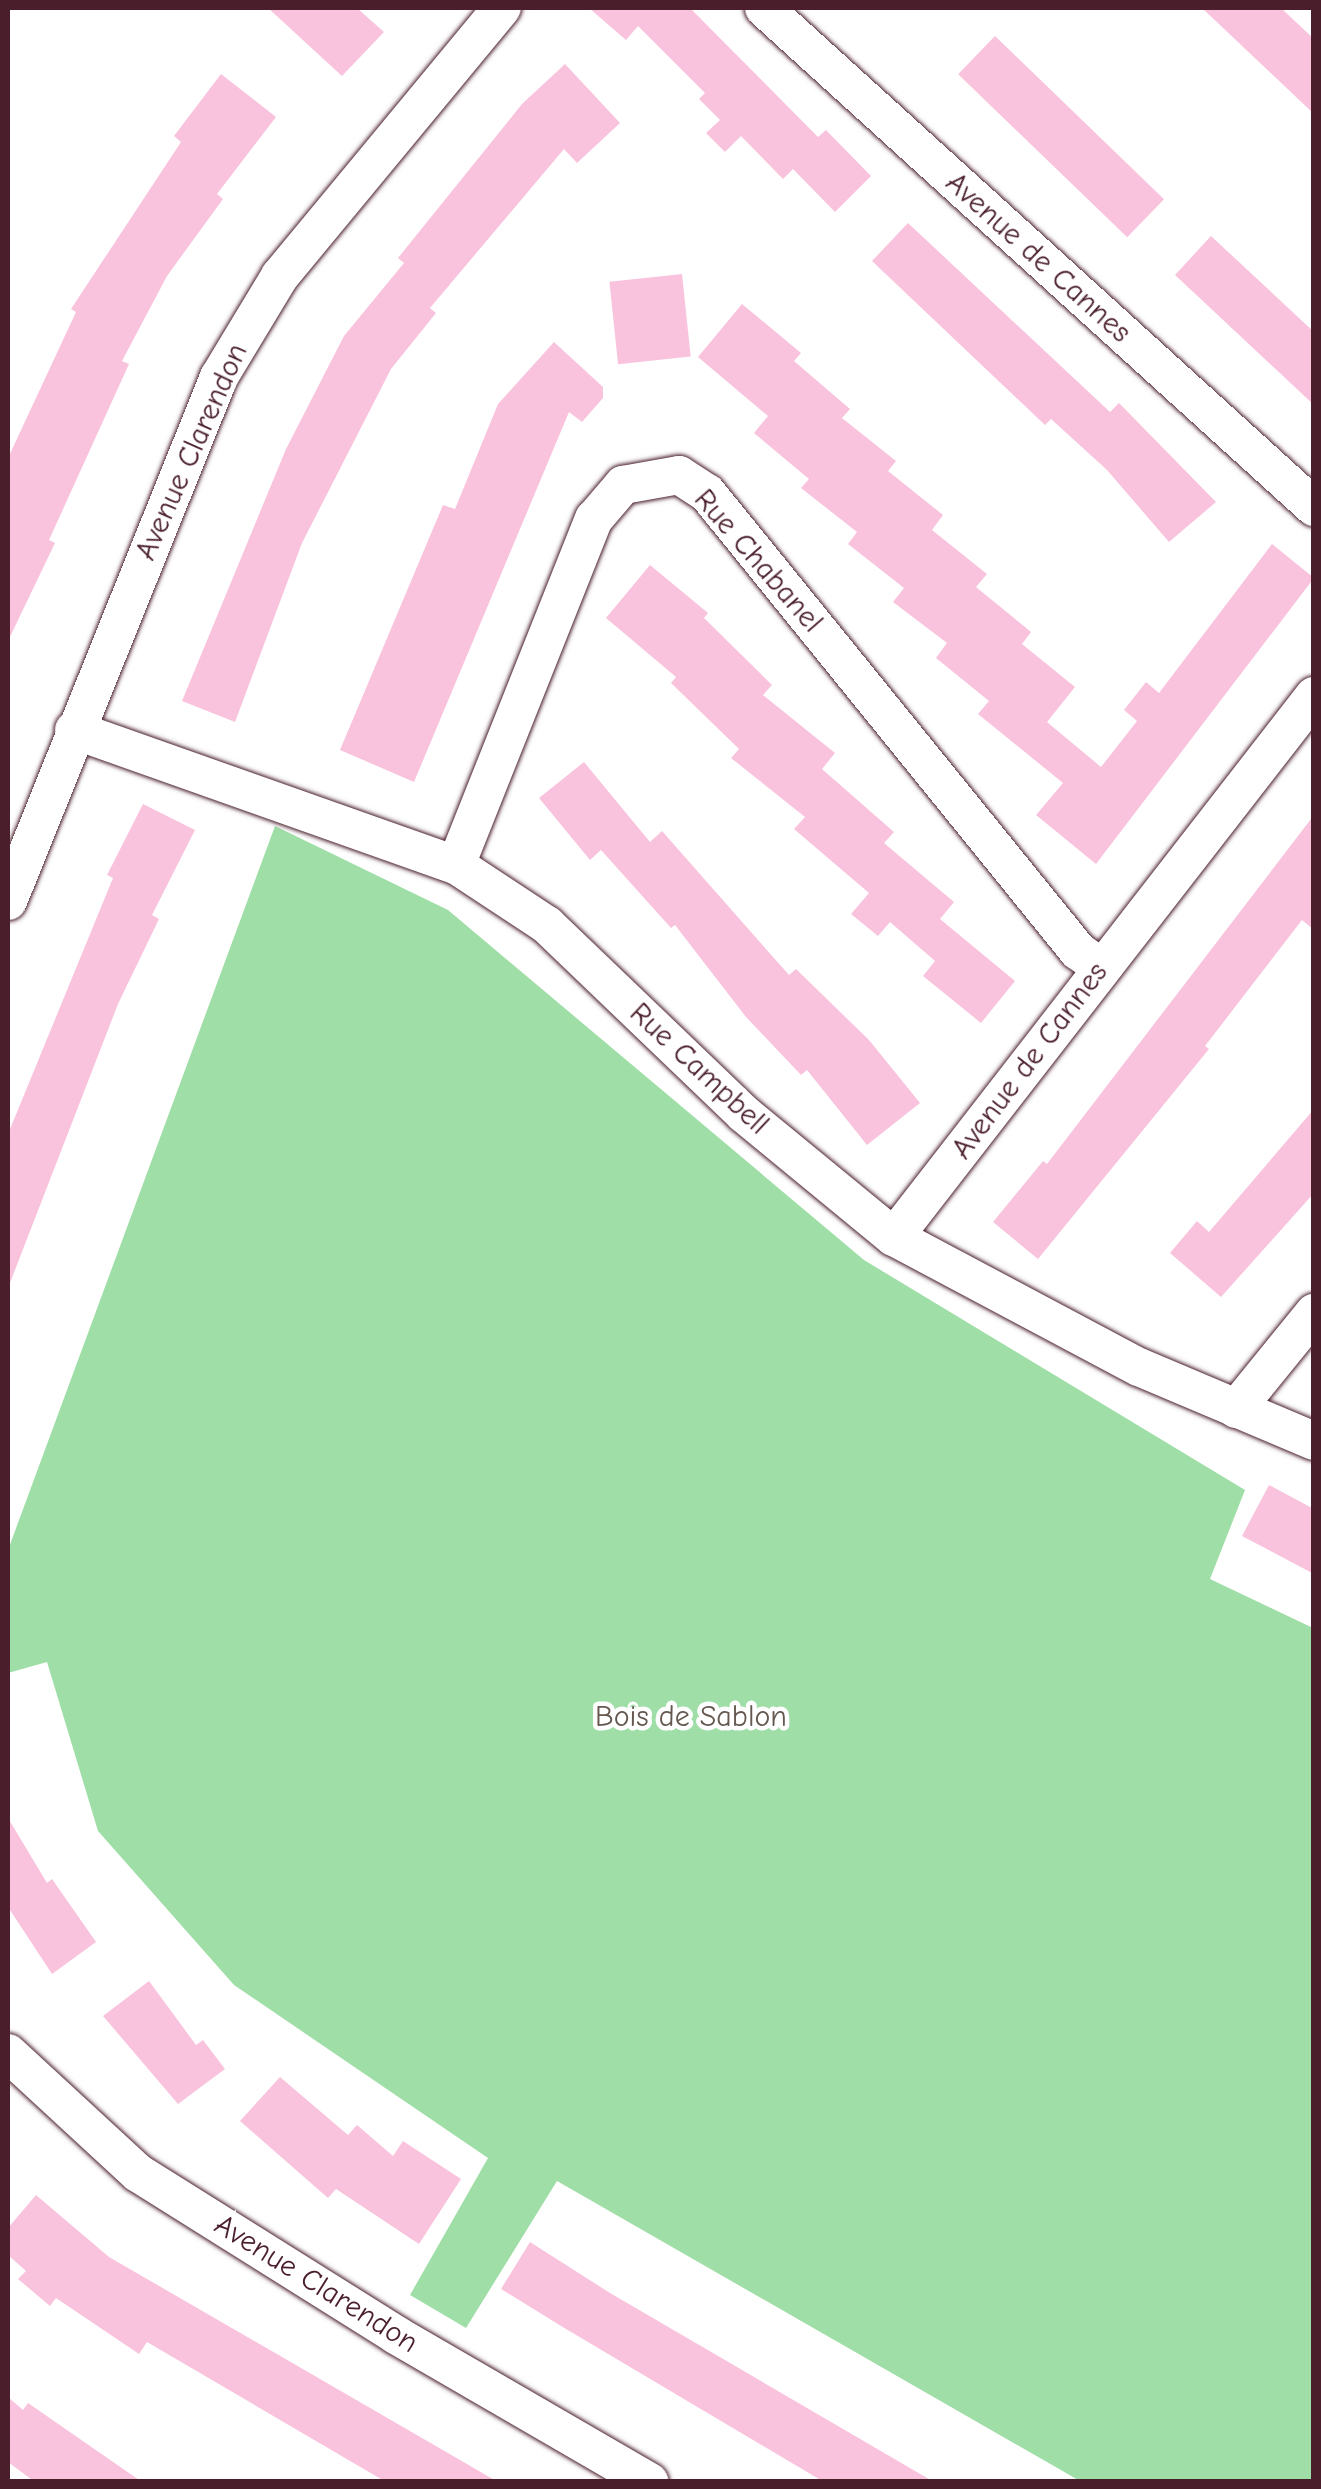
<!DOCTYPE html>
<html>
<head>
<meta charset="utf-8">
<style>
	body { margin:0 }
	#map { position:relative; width:1321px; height:2489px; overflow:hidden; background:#fff; font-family:"Comic Neue",sans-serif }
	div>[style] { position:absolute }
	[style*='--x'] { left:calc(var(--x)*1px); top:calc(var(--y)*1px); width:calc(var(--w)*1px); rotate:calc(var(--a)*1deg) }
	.green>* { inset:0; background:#9fdea6 }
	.building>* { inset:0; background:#f9c3dd; transform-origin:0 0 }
	.roads { filter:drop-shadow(0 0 2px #4a1f2b) drop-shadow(0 0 2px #4a1f2b) }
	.minor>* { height:38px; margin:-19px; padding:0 19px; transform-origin:19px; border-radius:19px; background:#fff }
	span { translate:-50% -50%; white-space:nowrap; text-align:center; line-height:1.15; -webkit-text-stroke:9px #fff; paint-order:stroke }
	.street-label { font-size:30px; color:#4a1f2b }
	.park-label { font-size:30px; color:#645850 }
	.frame { position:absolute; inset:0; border:10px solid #4a1f2b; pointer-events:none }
</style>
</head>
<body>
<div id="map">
	<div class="green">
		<i style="clip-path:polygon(275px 826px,448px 910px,864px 1260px,1245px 1490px,1210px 1579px,1313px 1628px,1313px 2481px,1080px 2481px,557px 2181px,466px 2328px,410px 2295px,488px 2158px,234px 1985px,98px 1831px,47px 1662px,8px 1673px,8px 1550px)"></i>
	</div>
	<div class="building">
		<i style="clip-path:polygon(268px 8px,357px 8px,384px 32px,342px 76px)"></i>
		<i style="clip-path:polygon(589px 8px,690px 8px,818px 137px,826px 130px,871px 176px,835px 212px,793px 169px,783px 179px,741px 136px,725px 152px,706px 133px,720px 120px,699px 99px,705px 93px,638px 26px,626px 40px)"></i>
		<i style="clip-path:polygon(1202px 8px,1281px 8px,1314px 39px,1314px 114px)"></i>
		<i style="left:995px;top:36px;width:235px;height:53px;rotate:44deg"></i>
		<i style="clip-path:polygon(565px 64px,620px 123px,577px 163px,564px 149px,430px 308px,436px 313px,391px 369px,302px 543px,235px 722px,182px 701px,286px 449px,344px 336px,404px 263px,398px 258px,522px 104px)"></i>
		<i style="clip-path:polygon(221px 74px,276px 117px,217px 194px,223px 199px,167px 276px,122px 361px,129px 364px,49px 540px,55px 543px,8px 641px,8px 458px,76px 312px,71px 309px,181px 142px,174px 136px)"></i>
		<i style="clip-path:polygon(908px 223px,1110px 412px,1119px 403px,1216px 502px,1169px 542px,1107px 470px,1051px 419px,1045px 425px,872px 261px)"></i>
		<i style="clip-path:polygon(1211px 236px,1314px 332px,1314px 405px,1175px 275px)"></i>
		<i style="left:682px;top:274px;width:83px;height:73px;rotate:84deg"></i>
		<i style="clip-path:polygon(742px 304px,801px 353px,794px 361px,850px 409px,842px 418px,896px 461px,888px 471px,943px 515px,932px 530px,987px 574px,976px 587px,1031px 632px,1022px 644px,1075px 687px,1047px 722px,1101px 767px,1137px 721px,1124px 710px,1146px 682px,1159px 693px,1272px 544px,1314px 578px,1096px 864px,1036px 815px,1063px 783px,978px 714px,989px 701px,936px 658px,947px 643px,893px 602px,904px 588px,848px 544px,857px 532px,801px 488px,809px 479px,754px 433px,768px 416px,698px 357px)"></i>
		<i style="clip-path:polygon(554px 342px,603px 387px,603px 398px,582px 422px,569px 412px,414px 782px,340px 750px,443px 505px,455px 509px,498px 404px)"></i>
		<i style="clip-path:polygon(650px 565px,708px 613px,704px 618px,772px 685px,763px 695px,835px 753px,822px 769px,894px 832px,884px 843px,954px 902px,940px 919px,1015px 981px,981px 1023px,923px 976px,935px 961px,890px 922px,878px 936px,851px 914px,869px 893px,794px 829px,805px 817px,731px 758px,739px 749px,671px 683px,676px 677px,606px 618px)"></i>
		<i style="clip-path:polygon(584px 762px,650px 842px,662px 831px,789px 975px,796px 969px,869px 1040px,920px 1103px,867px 1145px,807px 1070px,801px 1075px,746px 1017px,675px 925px,671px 928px,601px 850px,590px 860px,539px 798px)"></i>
		<i style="clip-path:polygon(143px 804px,195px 830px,152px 915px,159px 919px,118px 1004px,8px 1288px,8px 1134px,113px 878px,107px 875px)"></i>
		<i style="clip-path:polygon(1314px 815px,1314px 930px,1302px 920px,1205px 1046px,1209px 1049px,1038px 1259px,993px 1222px,1043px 1161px,1047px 1164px)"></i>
		<i style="clip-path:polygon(1314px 1109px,1314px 1193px,1221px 1297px,1170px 1253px,1197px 1221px,1209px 1232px)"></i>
		<i style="clip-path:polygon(1269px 1485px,1314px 1509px,1314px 1574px,1242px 1536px)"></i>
		<i style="clip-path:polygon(8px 1818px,47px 1883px,52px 1879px,96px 1942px,52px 1974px,8px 1907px)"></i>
		<i style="clip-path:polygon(149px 1981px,196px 2045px,203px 2040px,225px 2069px,178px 2104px,103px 2016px)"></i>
		<i style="clip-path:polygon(280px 2077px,348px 2135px,357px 2125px,393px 2156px,403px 2141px,461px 2179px,419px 2244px,336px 2189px,328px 2198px,240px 2121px)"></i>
		<i style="clip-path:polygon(36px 2195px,109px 2257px,498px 2482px,386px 2482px,147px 2342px,139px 2354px,56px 2298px,50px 2306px,18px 2279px,26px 2271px,8px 2255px,8px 2228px)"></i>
		<i style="clip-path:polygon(530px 2242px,610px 2293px,934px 2482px,824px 2482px,566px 2329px,501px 2289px)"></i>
		<i style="clip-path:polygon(8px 2397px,23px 2410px,28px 2403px,142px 2482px,35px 2482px,8px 2462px)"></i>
	</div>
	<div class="roads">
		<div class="minor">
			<i style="--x:764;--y:8;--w:743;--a:42.22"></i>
			<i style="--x:74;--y:730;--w:405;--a:19.5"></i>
			<i style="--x:456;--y:865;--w:109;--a:33.4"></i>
			<i style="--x:547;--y:925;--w:273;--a:43.8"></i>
			<i style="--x:744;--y:1114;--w:194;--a:39.4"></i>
			<i style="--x:894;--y:1237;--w:277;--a:28"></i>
			<i style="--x:1139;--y:1367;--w:190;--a:22.9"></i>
			<i style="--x:456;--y:865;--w:373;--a:-68.3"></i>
			<i style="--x:594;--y:519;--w:45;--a:-49.5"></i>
			<i style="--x:623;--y:485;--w:57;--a:-10.1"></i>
			<i style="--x:679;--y:475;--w:33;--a:33"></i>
			<i style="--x:707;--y:493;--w:589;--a:50.99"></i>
			<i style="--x:1078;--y:951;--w:28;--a:35"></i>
			<i style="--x:8;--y:901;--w:565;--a:-68.07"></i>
			<i style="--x:219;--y:377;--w:118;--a:-58.9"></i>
			<i style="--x:280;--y:276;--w:348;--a:-50.4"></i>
			<i style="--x:894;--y:1237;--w:685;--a:-52.18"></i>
			<i style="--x:1236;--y:1409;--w:124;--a:-50.9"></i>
			<i style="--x:8;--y:2053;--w:177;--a:42.7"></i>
			<i style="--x:138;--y:2173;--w:305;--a:32.1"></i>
			<i style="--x:396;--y:2335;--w:293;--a:30.1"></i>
		</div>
	</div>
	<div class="street-label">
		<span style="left:1038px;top:258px;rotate:42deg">Avenue de Cannes</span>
		<span style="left:192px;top:452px;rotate:-66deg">Avenue Clarendon</span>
		<span style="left:758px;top:561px;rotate:49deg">Rue Chabanel</span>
		<span style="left:1030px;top:1061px;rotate:-53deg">Avenue de Cannes</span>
		<span style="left:699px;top:1069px;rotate:43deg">Rue Campbell</span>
		<span style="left:316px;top:2284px;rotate:32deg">Avenue Clarendon</span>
	</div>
	<div class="park-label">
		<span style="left:691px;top:1717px">Bois de Sablon</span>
	</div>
	<div class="frame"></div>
</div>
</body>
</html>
